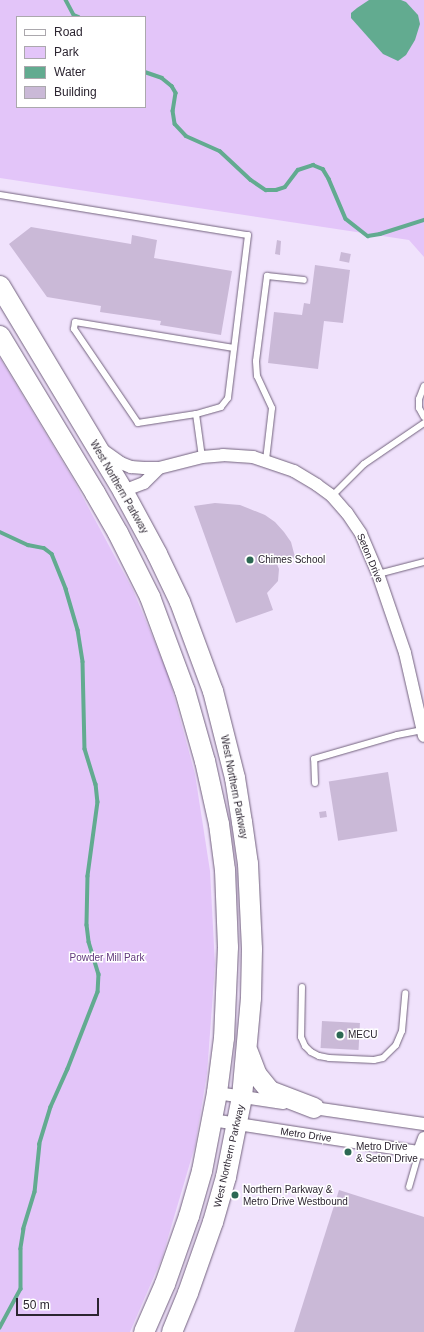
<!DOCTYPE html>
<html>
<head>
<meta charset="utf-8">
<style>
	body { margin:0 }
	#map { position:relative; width:424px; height:1332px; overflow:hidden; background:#f0e2fc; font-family:Helvetica,sans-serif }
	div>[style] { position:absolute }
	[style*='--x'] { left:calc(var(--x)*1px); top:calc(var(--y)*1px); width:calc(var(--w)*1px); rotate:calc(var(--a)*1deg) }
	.green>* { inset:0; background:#e3c5f9 }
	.water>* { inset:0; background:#62ab90 }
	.stream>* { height:3.5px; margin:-1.75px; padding:0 1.75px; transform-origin:1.75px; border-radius:1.75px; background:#62ab90 }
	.building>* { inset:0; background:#cab9d7; transform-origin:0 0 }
	.roads { filter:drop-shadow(0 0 1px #72627d) drop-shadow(0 0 1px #72627d) }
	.service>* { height:6px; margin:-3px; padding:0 3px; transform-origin:3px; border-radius:3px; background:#fff }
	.minor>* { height:12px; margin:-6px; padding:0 6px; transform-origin:6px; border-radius:6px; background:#fff }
	.primary>* { height:20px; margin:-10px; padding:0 10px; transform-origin:10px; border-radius:10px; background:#fff }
	.dots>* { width:11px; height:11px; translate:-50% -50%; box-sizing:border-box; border:2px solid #fff; border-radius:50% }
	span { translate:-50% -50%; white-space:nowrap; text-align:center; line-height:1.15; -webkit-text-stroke:3px #fff; paint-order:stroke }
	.street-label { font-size:10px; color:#2c2531 }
	.poi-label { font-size:10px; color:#2c2531 }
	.left { translate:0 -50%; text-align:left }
	.park-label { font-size:10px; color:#61387c }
	.legend { position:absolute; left:16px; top:16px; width:130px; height:92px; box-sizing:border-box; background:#fff; border:1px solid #aba8ad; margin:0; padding:5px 7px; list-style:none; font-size:12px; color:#2c2531 }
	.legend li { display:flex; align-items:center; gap:8px; height:20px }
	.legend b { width:20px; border:1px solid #aba8ad }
	.scale { position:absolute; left:16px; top:1298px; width:83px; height:18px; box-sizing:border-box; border:2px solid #2c2531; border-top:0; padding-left:5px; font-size:12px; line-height:14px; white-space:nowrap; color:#2c2531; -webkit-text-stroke:3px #fff; paint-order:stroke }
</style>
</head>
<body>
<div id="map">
	<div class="green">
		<i style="clip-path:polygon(evenodd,0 0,424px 0,424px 257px,409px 240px,0 178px,0 0,17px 17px,145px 17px,145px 107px,17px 107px,17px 17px)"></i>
		<i style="clip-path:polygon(0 358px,73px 479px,133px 590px,168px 674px,195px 774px,210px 871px,215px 965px,207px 1074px,195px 1146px,162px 1258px,130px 1332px,0 1332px)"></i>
	</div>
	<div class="water">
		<i style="clip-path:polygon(369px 0,401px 0,406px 2px,418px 15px,420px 24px,415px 40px,406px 55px,398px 61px,383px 54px,351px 18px,351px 13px,357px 8px)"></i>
	</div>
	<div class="stream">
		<i style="--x:66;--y:0;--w:17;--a:62"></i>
		<i style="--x:74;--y:15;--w:5;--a:22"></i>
		<i style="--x:145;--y:72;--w:18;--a:19"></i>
		<i style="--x:162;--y:78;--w:13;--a:39"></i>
		<i style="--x:172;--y:86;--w:8;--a:60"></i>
		<i style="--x:176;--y:93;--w:18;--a:99"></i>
		<i style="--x:173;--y:111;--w:13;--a:81"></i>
		<i style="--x:175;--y:124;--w:16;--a:47"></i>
		<i style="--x:186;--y:136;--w:37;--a:24"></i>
		<i style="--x:220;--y:151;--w:42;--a:43.1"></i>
		<i style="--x:251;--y:180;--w:18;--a:34"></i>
		<i style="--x:266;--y:190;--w:10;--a:0"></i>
		<i style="--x:276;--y:190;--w:9;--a:-18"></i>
		<i style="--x:285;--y:187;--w:21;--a:-53"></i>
		<i style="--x:298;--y:170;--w:16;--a:-18"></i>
		<i style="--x:313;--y:165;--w:11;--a:22"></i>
		<i style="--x:323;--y:169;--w:12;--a:59"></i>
		<i style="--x:329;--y:179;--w:43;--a:67"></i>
		<i style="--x:346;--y:219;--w:28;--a:38"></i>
		<i style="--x:368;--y:236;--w:12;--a:-9"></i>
		<i style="--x:380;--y:234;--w:46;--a:-17.7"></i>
		<i style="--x:0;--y:532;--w:31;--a:25"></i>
		<i style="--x:28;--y:545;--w:16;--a:11"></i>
		<i style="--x:44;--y:548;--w:10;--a:37"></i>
		<i style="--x:52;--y:554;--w:38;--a:68"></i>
		<i style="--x:66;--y:589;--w:43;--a:73.7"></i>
		<i style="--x:78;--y:630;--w:32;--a:81"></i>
		<i style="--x:83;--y:662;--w:87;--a:88.7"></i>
		<i style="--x:85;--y:749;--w:37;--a:73"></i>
		<i style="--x:96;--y:784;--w:18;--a:84"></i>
		<i style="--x:98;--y:802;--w:75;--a:97.7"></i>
		<i style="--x:88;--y:876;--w:49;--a:91.2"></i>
		<i style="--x:87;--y:925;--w:17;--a:83"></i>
		<i style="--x:89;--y:942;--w:34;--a:73"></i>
		<i style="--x:99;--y:974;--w:18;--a:93"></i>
		<i style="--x:98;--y:992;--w:83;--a:111.3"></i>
		<i style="--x:68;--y:1069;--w:42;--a:114.1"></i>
		<i style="--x:51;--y:1107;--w:39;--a:107"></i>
		<i style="--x:40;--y:1144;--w:48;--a:95.9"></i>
		<i style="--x:35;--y:1192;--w:39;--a:107"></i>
		<i style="--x:24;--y:1229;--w:20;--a:99"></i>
		<i style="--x:21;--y:1249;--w:40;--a:90"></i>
		<i style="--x:21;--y:1289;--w:44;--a:118.3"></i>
	</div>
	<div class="building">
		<i style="clip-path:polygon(31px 227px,131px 244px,132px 235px,157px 240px,154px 258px,232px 271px,221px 335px,160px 325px,161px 321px,100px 312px,101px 306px,47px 297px,9px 244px)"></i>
		<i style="clip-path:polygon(277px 240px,281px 241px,280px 255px,275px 254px)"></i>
		<i style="left:341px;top:252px;width:10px;height:9px;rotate:11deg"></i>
		<i style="clip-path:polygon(315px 265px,350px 270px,343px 323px,324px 321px,318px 369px,268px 363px,274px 312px,302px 315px,304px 303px,310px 304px)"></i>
		<i style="clip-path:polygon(215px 503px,240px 505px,265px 515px,275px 522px,284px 532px,291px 542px,295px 557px,277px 564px,279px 569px,278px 581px,267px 593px,273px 610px,236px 623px,194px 506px)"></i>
		<i style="left:388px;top:772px;width:60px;height:60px;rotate:81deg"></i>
		<i style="left:326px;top:811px;width:6px;height:7px;rotate:81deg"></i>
		<i style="left:322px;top:1021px;width:38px;height:27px;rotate:3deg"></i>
		<i style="clip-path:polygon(339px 1190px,424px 1217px,424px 1332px,294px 1332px)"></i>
	</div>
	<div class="roads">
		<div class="service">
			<i style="--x:0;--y:195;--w:251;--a:9.2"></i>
			<i style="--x:248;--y:235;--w:164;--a:97"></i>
			<i style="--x:228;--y:398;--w:11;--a:128"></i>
			<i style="--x:221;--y:407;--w:26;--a:164"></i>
			<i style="--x:196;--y:414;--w:43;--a:82.1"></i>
			<i style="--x:424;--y:386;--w:14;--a:111"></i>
			<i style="--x:419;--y:399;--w:9;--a:90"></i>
			<i style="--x:419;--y:408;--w:10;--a:61"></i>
			<i style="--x:196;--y:414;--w:59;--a:171.2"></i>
			<i style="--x:138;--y:423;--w:114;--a:-124.2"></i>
			<i style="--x:74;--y:329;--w:7;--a:-82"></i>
			<i style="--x:75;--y:322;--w:161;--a:9.3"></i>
			<i style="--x:266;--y:460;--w:52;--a:-83.4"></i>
			<i style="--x:272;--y:408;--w:35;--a:-115"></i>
			<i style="--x:257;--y:376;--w:15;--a:-94"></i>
			<i style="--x:256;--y:361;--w:86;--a:-82.6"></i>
			<i style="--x:267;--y:276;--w:37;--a:6"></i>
			<i style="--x:332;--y:496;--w:45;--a:-45"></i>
			<i style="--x:364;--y:464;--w:73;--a:-34.3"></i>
			<i style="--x:378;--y:574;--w:48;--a:-14.6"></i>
			<i style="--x:315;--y:783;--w:24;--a:-92"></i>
			<i style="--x:314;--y:759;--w:86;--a:-16.1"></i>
			<i style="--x:397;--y:735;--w:26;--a:-11"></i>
			<i style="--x:302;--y:987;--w:50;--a:91.1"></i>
			<i style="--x:301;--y:1037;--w:10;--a:66"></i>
			<i style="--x:305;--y:1046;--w:8;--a:45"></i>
			<i style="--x:311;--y:1052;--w:9;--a:27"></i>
			<i style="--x:319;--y:1056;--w:10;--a:11"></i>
			<i style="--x:329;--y:1058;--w:45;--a:2.5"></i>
			<i style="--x:374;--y:1060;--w:9;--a:-13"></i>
			<i style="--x:383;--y:1058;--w:18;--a:-45"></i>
			<i style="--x:396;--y:1045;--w:15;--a:-67"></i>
			<i style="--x:402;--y:1031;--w:38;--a:-85"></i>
			<i style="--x:409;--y:1187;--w:36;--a:-74"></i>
		</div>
		<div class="minor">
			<i style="--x:104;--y:451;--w:21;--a:35"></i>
			<i style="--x:121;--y:463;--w:11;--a:22"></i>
			<i style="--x:131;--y:467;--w:13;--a:4"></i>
			<i style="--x:144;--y:468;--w:15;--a:0"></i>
			<i style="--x:159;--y:468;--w:44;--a:-14.3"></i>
			<i style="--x:202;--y:457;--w:21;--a:-5"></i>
			<i style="--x:223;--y:455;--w:30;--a:4"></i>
			<i style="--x:253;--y:457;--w:43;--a:18.9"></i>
			<i style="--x:294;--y:471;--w:27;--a:31"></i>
			<i style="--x:317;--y:485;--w:19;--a:36"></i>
			<i style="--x:332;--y:496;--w:23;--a:49"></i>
			<i style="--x:347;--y:513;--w:25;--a:56"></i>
			<i style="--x:361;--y:534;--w:43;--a:67"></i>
			<i style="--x:378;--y:574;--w:83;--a:71.1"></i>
			<i style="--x:405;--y:653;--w:85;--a:77.1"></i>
			<i style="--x:123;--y:491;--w:22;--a:-21"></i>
			<i style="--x:144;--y:483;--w:21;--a:-45"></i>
			<i style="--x:217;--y:1093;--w:67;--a:8.6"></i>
			<i style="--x:307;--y:1107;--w:118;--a:8.3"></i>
			<i style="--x:212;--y:1120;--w:215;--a:8.8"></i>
			<i style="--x:419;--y:1152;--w:15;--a:-70"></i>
		</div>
		<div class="primary">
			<i style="--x:0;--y:286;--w:239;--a:59"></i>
			<i style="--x:123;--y:491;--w:72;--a:61.6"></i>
			<i style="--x:157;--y:554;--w:53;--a:64.4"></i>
			<i style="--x:180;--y:602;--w:95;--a:69.7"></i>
			<i style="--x:213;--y:691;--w:90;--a:75.8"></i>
			<i style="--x:235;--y:778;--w:45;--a:81"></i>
			<i style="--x:242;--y:822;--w:42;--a:81.9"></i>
			<i style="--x:248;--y:864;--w:85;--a:87.3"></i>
			<i style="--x:252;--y:949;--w:49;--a:91.2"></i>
			<i style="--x:251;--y:998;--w:99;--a:95.2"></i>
			<i style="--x:242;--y:1097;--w:82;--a:101.3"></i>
			<i style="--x:226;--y:1177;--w:47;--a:106.1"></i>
			<i style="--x:213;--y:1222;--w:75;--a:109.4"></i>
			<i style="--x:188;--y:1293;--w:42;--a:112.3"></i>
			<i style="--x:0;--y:336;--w:184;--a:58.8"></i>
			<i style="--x:95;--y:493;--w:46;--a:60.1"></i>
			<i style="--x:118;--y:533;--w:72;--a:63.4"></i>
			<i style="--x:150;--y:597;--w:100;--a:69.6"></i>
			<i style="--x:185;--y:691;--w:73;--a:74.1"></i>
			<i style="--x:205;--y:761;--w:65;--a:77.5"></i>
			<i style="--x:219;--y:824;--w:46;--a:82.6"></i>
			<i style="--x:225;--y:870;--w:77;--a:87.8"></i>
			<i style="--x:228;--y:947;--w:91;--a:92.5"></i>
			<i style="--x:224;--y:1038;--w:55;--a:97.3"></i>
			<i style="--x:217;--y:1093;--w:79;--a:100.9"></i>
			<i style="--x:202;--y:1171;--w:47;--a:106.1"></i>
			<i style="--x:189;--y:1216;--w:72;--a:109.4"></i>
			<i style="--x:165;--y:1284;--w:52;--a:113.6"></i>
			<i style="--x:248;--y:1052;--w:25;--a:69"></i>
			<i style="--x:257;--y:1075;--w:21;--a:51"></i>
			<i style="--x:270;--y:1091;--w:47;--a:21.1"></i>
		</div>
	</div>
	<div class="dots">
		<i style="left:250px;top:560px;background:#2c6853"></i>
		<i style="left:340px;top:1035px;background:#2c6853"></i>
		<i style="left:348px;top:1152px;background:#2c6853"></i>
		<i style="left:235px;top:1195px;background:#2c6853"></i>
	</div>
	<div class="street-label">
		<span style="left:119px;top:487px;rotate:60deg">West Northern Parkway</span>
		<span style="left:370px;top:558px;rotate:67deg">Seton Drive</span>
		<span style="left:234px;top:787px;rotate:79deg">West Northern Parkway</span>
		<span style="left:306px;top:1135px;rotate:8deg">Metro Drive</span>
		<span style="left:229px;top:1156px;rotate:-77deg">West Northern Parkway</span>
	</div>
	<div class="poi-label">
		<span class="left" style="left:258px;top:560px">Chimes School</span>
		<span class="left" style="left:348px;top:1035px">MECU</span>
		<span class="left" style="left:356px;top:1152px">Metro Drive<br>&amp; Seton Drive</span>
		<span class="left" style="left:243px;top:1195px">Northern Parkway &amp;<br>Metro Drive Westbound</span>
	</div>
	<div class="park-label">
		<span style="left:107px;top:958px">Powder Mill Park</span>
	</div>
	<ul class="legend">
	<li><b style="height:5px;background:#fff"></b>Road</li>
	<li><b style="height:11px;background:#e3c5f9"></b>Park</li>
	<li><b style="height:11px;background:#62ab90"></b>Water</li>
	<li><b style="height:11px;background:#cab9d7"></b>Building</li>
	</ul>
	<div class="scale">50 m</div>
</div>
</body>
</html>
